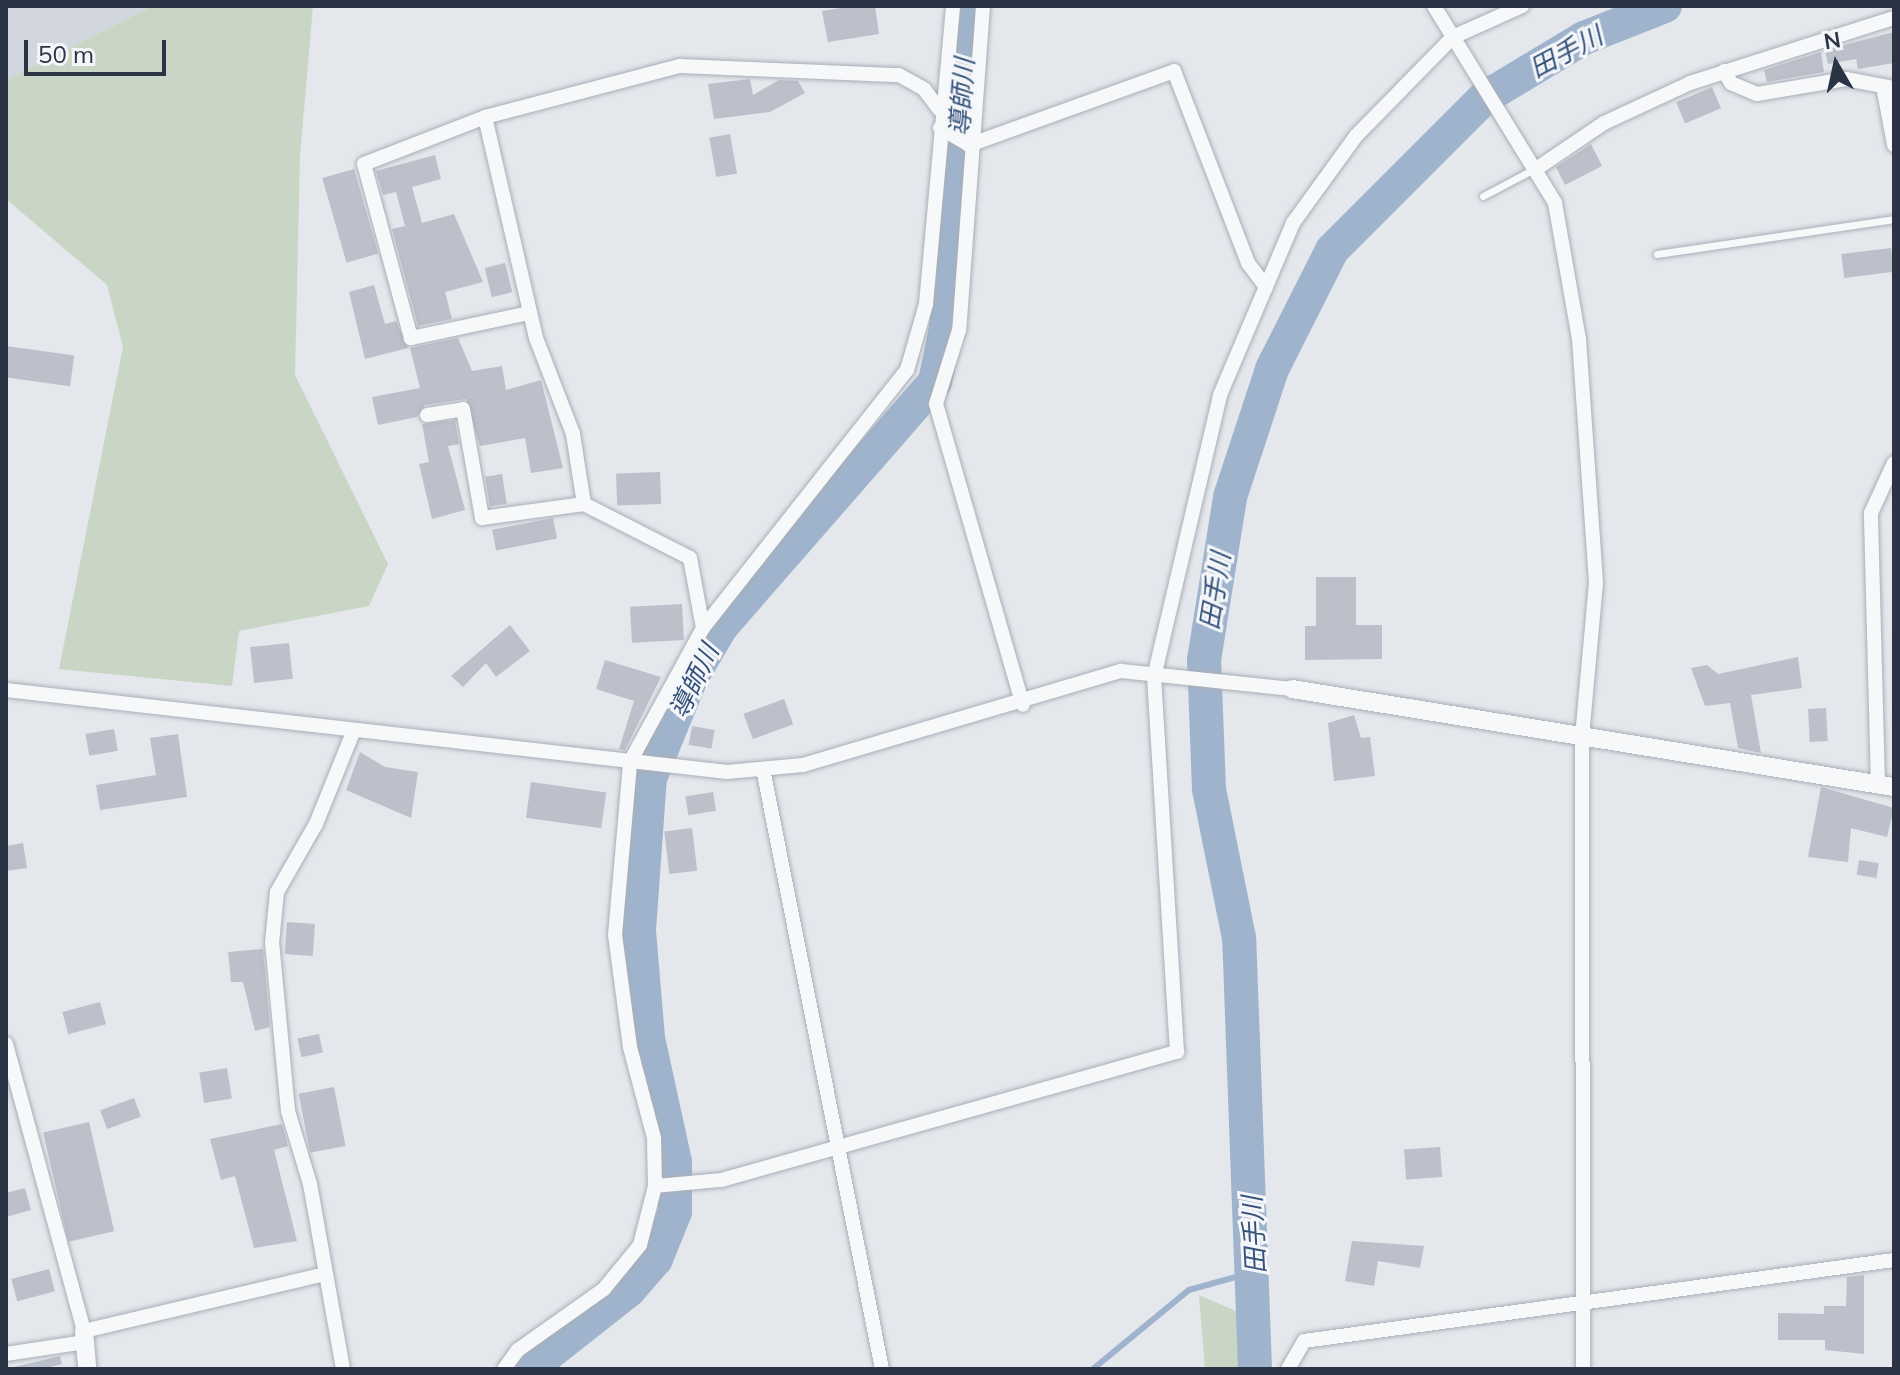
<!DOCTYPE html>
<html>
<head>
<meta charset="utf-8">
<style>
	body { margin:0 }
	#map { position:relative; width:1900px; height:1375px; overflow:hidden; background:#e4e7ec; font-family:Mulish,"Noto Sans JP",sans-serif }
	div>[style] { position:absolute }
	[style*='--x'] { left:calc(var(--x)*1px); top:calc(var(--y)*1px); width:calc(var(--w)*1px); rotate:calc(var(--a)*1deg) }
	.built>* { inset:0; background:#d2d6de }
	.green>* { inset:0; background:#c9d6c5 }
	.stream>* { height:6px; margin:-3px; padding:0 3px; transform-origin:3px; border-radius:3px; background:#9fb4cc }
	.river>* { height:34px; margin:-17px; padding:0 17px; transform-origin:17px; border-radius:17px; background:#9fb4cc }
	.building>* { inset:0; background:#bbc0ca; transform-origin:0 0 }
	.roads { filter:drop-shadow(0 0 2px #a9aeb7) drop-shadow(0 0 2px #a9aeb7) }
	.service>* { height:7px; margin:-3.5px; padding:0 3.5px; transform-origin:3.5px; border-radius:3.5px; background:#f7f8fa }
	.minor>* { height:14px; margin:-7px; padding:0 7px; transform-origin:7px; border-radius:7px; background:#f7f8fa }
	.tertiary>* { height:18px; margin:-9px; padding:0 9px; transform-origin:9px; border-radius:9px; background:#f7f8fa }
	span { translate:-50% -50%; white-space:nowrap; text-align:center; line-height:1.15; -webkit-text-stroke:6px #f4f6f9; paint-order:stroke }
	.water-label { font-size:26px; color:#34527a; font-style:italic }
	.frame { position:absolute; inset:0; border:8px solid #2b3445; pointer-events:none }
	.north { position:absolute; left:1796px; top:24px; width:80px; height:80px; -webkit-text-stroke:6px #f4f6f9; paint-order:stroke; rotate:351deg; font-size:22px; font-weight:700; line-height:32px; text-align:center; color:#2b3445 }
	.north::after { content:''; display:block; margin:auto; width:28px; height:36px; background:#2b3445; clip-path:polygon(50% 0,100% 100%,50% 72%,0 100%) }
	.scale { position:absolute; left:24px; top:40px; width:142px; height:36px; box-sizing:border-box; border:4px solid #2b3445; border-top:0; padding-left:10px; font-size:24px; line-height:28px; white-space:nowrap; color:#2b3445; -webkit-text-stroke:6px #f4f6f9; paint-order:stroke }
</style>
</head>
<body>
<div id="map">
	<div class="built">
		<i style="clip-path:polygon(6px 6px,153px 6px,6px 80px)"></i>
	</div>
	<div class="green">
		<i style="clip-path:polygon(153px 6px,313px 6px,300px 156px,295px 375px,388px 564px,369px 606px,239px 631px,232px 686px,59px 669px,123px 347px,107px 285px,6px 199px,6px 80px)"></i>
		<i style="clip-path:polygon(1199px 1295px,1238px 1312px,1238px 1369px,1205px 1369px)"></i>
	</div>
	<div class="stream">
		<i style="--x:1093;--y:1369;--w:124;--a:-39.5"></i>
		<i style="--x:1189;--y:1290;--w:71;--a:-15.6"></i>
	</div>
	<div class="river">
		<i style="--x:529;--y:1369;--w:127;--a:-38.3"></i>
		<i style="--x:629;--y:1290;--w:41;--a:-48.9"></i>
		<i style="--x:656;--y:1259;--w:51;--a:-68"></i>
		<i style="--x:675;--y:1212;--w:50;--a:-90"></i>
		<i style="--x:675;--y:1162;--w:127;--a:-102.3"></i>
		<i style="--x:648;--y:1038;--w:108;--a:-94.8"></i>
		<i style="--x:639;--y:930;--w:152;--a:-85.9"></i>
		<i style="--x:650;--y:778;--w:108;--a:-67.7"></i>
		<i style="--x:691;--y:678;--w:59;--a:-59.5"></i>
		<i style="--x:721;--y:627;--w:325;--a:-48.9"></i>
		<i style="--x:935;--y:382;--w:55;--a:-78.5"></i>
		<i style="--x:946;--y:328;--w:323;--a:-86.1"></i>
		<i style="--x:1255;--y:1369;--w:431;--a:-92.1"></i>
		<i style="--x:1239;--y:938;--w:152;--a:-101.4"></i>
		<i style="--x:1209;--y:789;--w:129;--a:-92.2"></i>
		<i style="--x:1204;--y:660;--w:165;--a:-80.9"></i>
		<i style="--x:1230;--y:497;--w:135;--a:-71.8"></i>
		<i style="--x:1272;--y:369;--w:133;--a:-63.2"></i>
		<i style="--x:1332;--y:250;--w:215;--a:-45"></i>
		<i style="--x:1484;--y:98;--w:117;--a:-31"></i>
		<i style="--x:1584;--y:38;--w:87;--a:-21.6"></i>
	</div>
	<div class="building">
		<i style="clip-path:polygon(853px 6px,875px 6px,879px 34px,828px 42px,822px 11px)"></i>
		<i style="clip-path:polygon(1894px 32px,1894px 63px,1858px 69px,1856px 59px,1828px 64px,1825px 50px)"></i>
		<i style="clip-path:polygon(1821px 52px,1824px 72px,1767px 82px,1764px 70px)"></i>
		<i style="clip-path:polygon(750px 79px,753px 95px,779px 80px,798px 81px,805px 93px,770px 112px,714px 119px,708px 84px)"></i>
		<i style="left:1712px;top:87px;width:23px;height:39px;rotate:67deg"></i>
		<i style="left:730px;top:134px;width:40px;height:21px;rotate:80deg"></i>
		<i style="clip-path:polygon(1591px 144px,1602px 166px,1565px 185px,1556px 167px)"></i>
		<i style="clip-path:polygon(435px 155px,441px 179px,412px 187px,422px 223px,454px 214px,483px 282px,445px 292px,452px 319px,418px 326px,392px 229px,405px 226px,396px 192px,383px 195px,376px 171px)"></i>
		<i style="left:354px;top:169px;width:88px;height:33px;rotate:74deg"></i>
		<i style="left:1891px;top:248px;width:24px;height:50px;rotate:83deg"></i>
		<i style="left:505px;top:263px;width:30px;height:21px;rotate:76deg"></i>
		<i style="clip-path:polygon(374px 285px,385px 324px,396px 321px,408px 348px,365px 359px,349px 292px)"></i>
		<i style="clip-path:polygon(458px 338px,472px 371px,502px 366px,506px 390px,541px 380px,563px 468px,531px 473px,525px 438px,480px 446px,466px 399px,425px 405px,417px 417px,378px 425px,372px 397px,420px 388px,410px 348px)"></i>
		<i style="left:6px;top:346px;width:69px;height:31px;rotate:8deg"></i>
		<i style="clip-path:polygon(455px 420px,459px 444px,448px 446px,465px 510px,432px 519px,419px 464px,429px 462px,422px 424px)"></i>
		<i style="left:660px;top:472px;width:32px;height:44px;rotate:88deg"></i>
		<i style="left:502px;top:474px;width:30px;height:17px;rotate:81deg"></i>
		<i style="left:553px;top:518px;width:21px;height:62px;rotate:79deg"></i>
		<i style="clip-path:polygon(1316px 577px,1356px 577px,1356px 625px,1382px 625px,1382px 659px,1305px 660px,1305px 626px,1316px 626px)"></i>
		<i style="left:682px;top:604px;width:36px;height:52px;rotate:87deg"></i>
		<i style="clip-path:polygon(510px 625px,530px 651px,496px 677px,486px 663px,463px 687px,451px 676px)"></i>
		<i style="left:289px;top:643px;width:36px;height:39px;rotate:84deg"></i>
		<i style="clip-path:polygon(1798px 657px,1802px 688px,1751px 695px,1761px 753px,1738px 748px,1730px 703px,1705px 706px,1691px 668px,1707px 665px,1718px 674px)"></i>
		<i style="clip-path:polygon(605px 660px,661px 677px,625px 750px,619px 749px,634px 701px,596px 689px)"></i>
		<i style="left:784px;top:699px;width:27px;height:43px;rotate:70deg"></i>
		<i style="left:1826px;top:708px;width:33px;height:18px;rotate:87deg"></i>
		<i style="clip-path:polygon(1354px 715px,1361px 738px,1370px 737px,1375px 776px,1334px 781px,1328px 723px)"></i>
		<i style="left:692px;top:726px;width:23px;height:19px;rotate:10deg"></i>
		<i style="left:114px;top:729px;width:22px;height:29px;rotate:80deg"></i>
		<i style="clip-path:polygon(178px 734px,187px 797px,100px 810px,96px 785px,156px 775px,150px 738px)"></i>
		<i style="clip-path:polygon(360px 752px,385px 767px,418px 772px,411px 818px,346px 790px)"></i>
		<i style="left:531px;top:782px;width:76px;height:36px;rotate:8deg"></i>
		<i style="clip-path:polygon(1821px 787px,1894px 808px,1887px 837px,1851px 828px,1848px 862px,1808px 857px)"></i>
		<i style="left:713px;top:792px;width:19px;height:28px;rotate:81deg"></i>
		<i style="left:692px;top:828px;width:43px;height:28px;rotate:83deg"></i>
		<i style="clip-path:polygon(23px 843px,27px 868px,6px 871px,6px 846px)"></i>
		<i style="left:1859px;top:860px;width:20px;height:15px;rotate:9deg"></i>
		<i style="left:287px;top:922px;width:28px;height:32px;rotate:4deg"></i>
		<i style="clip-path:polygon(263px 949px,270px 1027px,255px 1031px,243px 982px,231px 982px,228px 952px)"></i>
		<i style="left:100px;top:1002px;width:23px;height:39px;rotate:75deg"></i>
		<i style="left:319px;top:1034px;width:19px;height:22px;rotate:78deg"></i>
		<i style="left:227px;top:1068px;width:31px;height:28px;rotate:81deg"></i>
		<i style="left:334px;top:1087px;width:60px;height:36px;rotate:79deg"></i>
		<i style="left:134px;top:1098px;width:20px;height:36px;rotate:70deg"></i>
		<i style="left:89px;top:1122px;width:112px;height:47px;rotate:77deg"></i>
		<i style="clip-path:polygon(282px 1124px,288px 1146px,274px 1150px,297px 1241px,254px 1248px,235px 1176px,221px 1180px,210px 1139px)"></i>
		<i style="left:1440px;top:1147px;width:30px;height:36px;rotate:86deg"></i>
		<i style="clip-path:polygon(25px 1188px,31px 1210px,6px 1217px,6px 1193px)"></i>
		<i style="clip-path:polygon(1352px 1241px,1424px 1246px,1420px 1268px,1378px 1261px,1374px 1286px,1345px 1281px)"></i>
		<i style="left:49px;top:1269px;width:23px;height:39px;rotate:75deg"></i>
		<i style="clip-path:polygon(1864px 1275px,1864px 1354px,1825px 1350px,1825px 1340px,1778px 1340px,1778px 1313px,1824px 1314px,1824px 1306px,1846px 1306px,1847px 1277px)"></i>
		<i style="clip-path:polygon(60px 1356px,62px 1364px,43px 1369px,6px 1369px)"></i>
	</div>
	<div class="roads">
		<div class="service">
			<i style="--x:1483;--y:196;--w:58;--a:-27.9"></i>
			<i style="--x:1657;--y:254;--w:240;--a:-8.4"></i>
		</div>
		<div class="minor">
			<i style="--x:983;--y:6;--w:325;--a:94.2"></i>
			<i style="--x:959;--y:330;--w:77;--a:107.3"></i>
			<i style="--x:936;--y:404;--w:313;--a:73.9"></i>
			<i style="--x:1434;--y:6;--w:231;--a:58.4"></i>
			<i style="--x:1555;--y:203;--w:138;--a:80"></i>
			<i style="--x:1579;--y:339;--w:245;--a:86"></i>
			<i style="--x:1596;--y:583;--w:155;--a:95.2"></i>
			<i style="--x:1582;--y:737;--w:632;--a:89.91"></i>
			<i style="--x:1724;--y:71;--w:14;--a:60"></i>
			<i style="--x:1731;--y:83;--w:28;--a:23"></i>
			<i style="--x:1757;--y:94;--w:90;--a:-9.6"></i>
			<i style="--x:1846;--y:79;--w:49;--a:10.6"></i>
			<i style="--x:1883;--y:86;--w:60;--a:79.4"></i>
			<i style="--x:485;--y:117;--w:227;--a:77"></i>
			<i style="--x:536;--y:338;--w:103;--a:68.9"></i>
			<i style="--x:573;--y:434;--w:71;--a:81.1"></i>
			<i style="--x:584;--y:504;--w:119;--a:27"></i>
			<i style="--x:690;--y:558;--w:71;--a:79.5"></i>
			<i style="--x:940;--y:128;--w:34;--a:30"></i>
			<i style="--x:969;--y:145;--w:218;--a:-19.8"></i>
			<i style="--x:1174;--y:71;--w:206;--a:68.9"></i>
			<i style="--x:1248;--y:263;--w:30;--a:53"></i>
			<i style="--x:1539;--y:167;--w:78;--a:-34.1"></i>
			<i style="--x:1604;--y:123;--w:95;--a:-24.9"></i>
			<i style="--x:1690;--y:83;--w:214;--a:-17.7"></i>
			<i style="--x:529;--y:313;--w:121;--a:168"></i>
			<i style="--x:411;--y:338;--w:180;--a:-105.1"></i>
			<i style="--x:364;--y:164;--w:130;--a:-21.2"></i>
			<i style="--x:485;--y:117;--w:202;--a:-14.7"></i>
			<i style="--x:680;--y:66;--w:219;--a:2.4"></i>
			<i style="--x:899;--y:75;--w:29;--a:29"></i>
			<i style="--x:924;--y:89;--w:26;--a:53"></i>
			<i style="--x:427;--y:415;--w:36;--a:-9"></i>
			<i style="--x:463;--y:409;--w:111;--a:80.1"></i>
			<i style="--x:482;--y:518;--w:103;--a:-7.8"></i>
			<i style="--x:6;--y:690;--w:726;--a:6.49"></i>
			<i style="--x:727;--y:772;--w:76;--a:-5.3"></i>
			<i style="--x:803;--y:765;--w:332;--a:-16.5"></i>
			<i style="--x:1121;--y:671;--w:172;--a:6"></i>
			<i style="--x:763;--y:769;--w:612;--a:78.78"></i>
			<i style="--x:1878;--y:785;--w:272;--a:-91.5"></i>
			<i style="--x:1871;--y:513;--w:55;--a:-65.3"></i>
			<i style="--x:6;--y:1044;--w:297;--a:74.8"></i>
			<i style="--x:84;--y:1331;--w:244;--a:-13.3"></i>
			<i style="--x:655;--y:1186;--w:66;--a:-5.2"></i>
			<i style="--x:721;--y:1180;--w:474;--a:-15.7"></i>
			<i style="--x:1177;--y:1052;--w:376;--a:-93.5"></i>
			<i style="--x:1154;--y:677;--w:290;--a:-76.8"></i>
			<i style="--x:1220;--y:395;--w:187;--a:-67"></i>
			<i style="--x:1293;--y:223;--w:107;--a:-54.1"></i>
			<i style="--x:1356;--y:136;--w:139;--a:-45.6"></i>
			<i style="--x:1453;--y:37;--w:76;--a:-24.2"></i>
			<i style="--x:6;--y:1354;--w:80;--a:-8.6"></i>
			<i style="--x:343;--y:1369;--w:188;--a:-100.1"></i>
			<i style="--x:310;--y:1184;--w:76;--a:-106.8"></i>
			<i style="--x:288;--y:1111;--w:169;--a:-95.4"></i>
			<i style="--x:272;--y:943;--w:51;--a:-84.4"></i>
			<i style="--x:277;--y:892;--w:78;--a:-60.2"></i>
			<i style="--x:316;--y:824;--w:101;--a:-68"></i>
			<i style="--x:504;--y:1369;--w:24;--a:-54"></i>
			<i style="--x:518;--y:1350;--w:105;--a:-35.3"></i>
			<i style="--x:604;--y:1289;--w:57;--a:-50.7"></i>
			<i style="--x:640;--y:1245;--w:61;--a:-75.7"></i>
			<i style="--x:655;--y:1186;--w:48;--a:-91.2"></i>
			<i style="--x:654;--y:1138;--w:94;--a:-104.8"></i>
			<i style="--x:630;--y:1047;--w:113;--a:-97.6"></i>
			<i style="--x:615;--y:935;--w:174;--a:-85"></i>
			<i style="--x:630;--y:762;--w:153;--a:-61.4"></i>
			<i style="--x:703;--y:628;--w:329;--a:-51.7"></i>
			<i style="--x:907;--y:370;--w:69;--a:-73.9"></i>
			<i style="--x:926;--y:304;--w:299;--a:-84.8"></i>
			<i style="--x:1288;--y:1369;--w:32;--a:-60"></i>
			<i style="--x:1304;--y:1341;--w:596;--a:-7.82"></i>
		</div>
		<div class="tertiary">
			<i style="--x:1292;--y:689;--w:610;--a:9.25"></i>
			<i style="--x:84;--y:1331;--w:38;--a:85"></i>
		</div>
	</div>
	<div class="water-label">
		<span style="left:1566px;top:52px;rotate:-28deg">田手川</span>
		<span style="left:962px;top:97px;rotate:-86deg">導師川</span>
		<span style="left:1215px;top:591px;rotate:-81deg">田手川</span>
		<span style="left:694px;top:681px;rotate:-64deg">導師川</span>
		<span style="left:1254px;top:1235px;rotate:-93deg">田手川</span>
	</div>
	<div class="frame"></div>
	<div class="north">N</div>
	<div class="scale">50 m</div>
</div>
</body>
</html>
